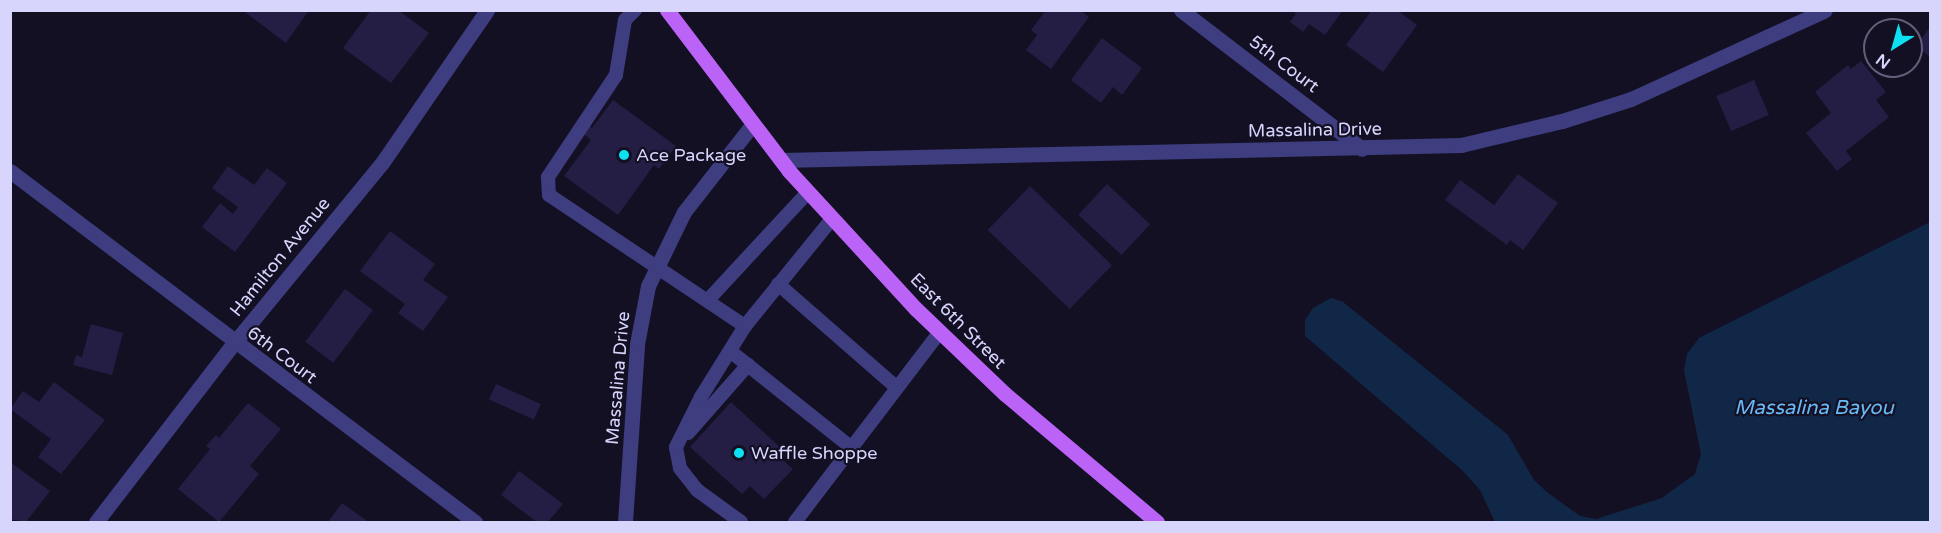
<!DOCTYPE html>
<html>
<head>
<meta charset="utf-8">
<style>
	body { margin:0 }
	#map { position:relative; width:1941px; height:533px; overflow:hidden; background:#131024; font-family:"Varela Round",sans-serif }
	div>[style] { position:absolute }
	[style*='--x'] { left:calc(var(--x)*1px); top:calc(var(--y)*1px); width:calc(var(--w)*1px); rotate:calc(var(--a)*1deg) }
	.water>* { inset:0; background:#112747 }
	.building>* { inset:0; background:#241d44; transform-origin:0 0 }
	.service>* { height:14px; margin:-7px; padding:0 7px; transform-origin:7px; border-radius:7px; background:#3e3d80 }
	.minor>* { height:15px; margin:-7.5px; padding:0 7.5px; transform-origin:7.5px; border-radius:7.5px; background:#3e3d80 }
	.primary>* { height:15px; margin:-7.5px; padding:0 7.5px; transform-origin:7.5px; border-radius:7.5px; background:#bb62f7 }
	.dots>* { width:16px; height:16px; translate:-50% -50%; box-sizing:border-box; border:3px solid #131024; border-radius:50% }
	span { translate:-50% -50%; white-space:nowrap; text-align:center; line-height:1.15; -webkit-text-stroke:4.5px #131024; paint-order:stroke }
	.street-label { font-size:18px; color:#d8d5fd }
	.poi-label { font-size:18px; color:#d8d5fd }
	.left { translate:0 -50%; text-align:left }
	.water-label { font-size:20px; color:#69b9f7; font-style:italic }
	.frame { position:absolute; inset:0; border:12px solid #d8d5fd; pointer-events:none }
	.north { position:absolute; left:1863px; top:18px; width:60px; height:60px; box-sizing:border-box; background:#131024; border:2px solid #625f7b; border-radius:50%; rotate:217deg; font-size:16px; font-weight:700; line-height:24px; text-align:center; color:#d8d5fd }
	.north::after { content:''; display:block; margin:auto; width:21px; height:27px; background:#0de0f1; clip-path:polygon(50% 0,100% 100%,50% 72%,0 100%) }
</style>
</head>
<body>
<div id="map">
	<div class="water">
		<i style="clip-path:polygon(1930px 222px,1930px 522px,1495px 522px,1480px 490px,1463px 471px,1305px 336px,1305px 320px,1313px 308px,1331px 298px,1343px 302px,1508px 435px,1534px 480px,1548px 493px,1580px 516px,1596px 519px,1662px 498px,1695px 474px,1701px 454px,1684px 370px,1687px 354px,1699px 338px)"></i>
	</div>
	<div class="building">
		<i style="clip-path:polygon(242px 10px,309px 10px,286px 43px)"></i>
		<i style="clip-path:polygon(371px 10px,398px 10px,429px 33px,391px 83px,343px 48px)"></i>
		<i style="clip-path:polygon(1046px 10px,1080px 10px,1089px 17px,1051px 69px,1026px 50px,1037px 35px,1031px 30px)"></i>
		<i style="clip-path:polygon(1292px 10px,1343px 10px,1325px 35px,1309px 24px,1303px 32px,1290px 22px,1296px 14px)"></i>
		<i style="clip-path:polygon(1372px 10px,1397px 10px,1417px 25px,1383px 72px,1346px 45px)"></i>
		<i style="clip-path:polygon(1930px 27px,1930px 57px,1916px 46px)"></i>
		<i style="clip-path:polygon(1102px 38px,1142px 68px,1122px 95px,1113px 87px,1101px 103px,1071px 80px)"></i>
		<i style="clip-path:polygon(1861px 61px,1886px 92px,1876px 100px,1889px 117px,1846px 151px,1852px 159px,1837px 171px,1806px 133px,1831px 113px,1815px 92px,1848px 65px,1851px 69px)"></i>
		<i style="left:1754px;top:80px;width:38px;height:41px;rotate:67deg"></i>
		<i style="clip-path:polygon(613px 100px,676px 146px,659px 169px,654px 165px,618px 215px,564px 176px,591px 140px,581px 132px,587px 124px,592px 128px)"></i>
		<i style="clip-path:polygon(228px 166px,254px 185px,267px 168px,287px 183px,235px 252px,202px 227px,220px 203px,233px 214px,238px 207px,212px 188px)"></i>
		<i style="clip-path:polygon(1518px 174px,1558px 203px,1523px 250px,1510px 240px,1507px 245px,1445px 200px,1460px 180px,1494px 205px)"></i>
		<i style="left:1107px;top:184px;width:59px;height:42px;rotate:43deg"></i>
		<i style="left:1030px;top:186px;width:114px;height:61px;rotate:44deg"></i>
		<i style="clip-path:polygon(390px 231px,435px 264px,423px 280px,448px 297px,423px 331px,398px 313px,405px 304px,360px 271px)"></i>
		<i style="left:345px;top:289px;width:35px;height:66px;rotate:37deg"></i>
		<i style="clip-path:polygon(91px 324px,123px 333px,112px 375px,73px 365px,76px 355px,82px 357px)"></i>
		<i style="clip-path:polygon(54px 382px,105px 420px,61px 474px,38px 457px,51px 439px,10px 409px,23px 391px,39px 402px)"></i>
		<i style="left:496px;top:384px;width:49px;height:17px;rotate:24deg"></i>
		<i style="clip-path:polygon(731px 402px,783px 450px,778px 456px,793px 469px,764px 499px,750px 486px,742px 494px,690px 447px)"></i>
		<i style="clip-path:polygon(248px 403px,281px 429px,250px 466px,259px 474px,219px 522px,178px 489px,210px 449px,206px 446px,216px 435px,219px 438px)"></i>
		<i style="clip-path:polygon(10px 462px,50px 491px,26px 522px,10px 519px)"></i>
		<i style="clip-path:polygon(519px 471px,563px 504px,548px 522px,537px 522px,501px 495px)"></i>
		<i style="clip-path:polygon(342px 503px,363px 518px,369px 522px,328px 522px)"></i>
	</div>
	<div class="service">
		<i style="--x:635;--y:10;--w:14;--a:135"></i>
		<i style="--x:625;--y:20;--w:56;--a:99.3"></i>
		<i style="--x:616;--y:75;--w:123;--a:123.7"></i>
		<i style="--x:548;--y:177;--w:18;--a:87"></i>
		<i style="--x:549;--y:195;--w:236;--a:33.8"></i>
		<i style="--x:778;--y:284;--w:157;--a:41.1"></i>
		<i style="--x:708;--y:300;--w:147;--a:-47.2"></i>
		<i style="--x:730;--y:351;--w:156;--a:38.5"></i>
		<i style="--x:688;--y:433;--w:91;--a:-48.6"></i>
		<i style="--x:741;--y:522;--w:54;--a:-144"></i>
		<i style="--x:697;--y:490;--w:28;--a:-128"></i>
		<i style="--x:680;--y:468;--w:21;--a:-101"></i>
		<i style="--x:676;--y:447;--w:56;--a:-63.4"></i>
		<i style="--x:701;--y:397;--w:84;--a:-58.2"></i>
		<i style="--x:745;--y:326;--w:138;--a:-50.9"></i>
		<i style="--x:795;--y:522;--w:239;--a:-52.7"></i>
	</div>
	<div class="minor">
		<i style="--x:1181;--y:10;--w:228;--a:37.5"></i>
		<i style="--x:781;--y:160;--w:680;--a:-1.26"></i>
		<i style="--x:1461;--y:145;--w:104;--a:-13.4"></i>
		<i style="--x:1562;--y:121;--w:72;--a:-17.7"></i>
		<i style="--x:1631;--y:99;--w:213;--a:-24.6"></i>
		<i style="--x:10;--y:171;--w:583;--a:37.05"></i>
		<i style="--x:96;--y:522;--w:226;--a:-52.4"></i>
		<i style="--x:234;--y:343;--w:233;--a:-50.6"></i>
		<i style="--x:382;--y:163;--w:186;--a:-55.5"></i>
		<i style="--x:625;--y:522;--w:178;--a:-86.1"></i>
		<i style="--x:637;--y:344;--w:59;--a:-79.3"></i>
		<i style="--x:648;--y:286;--w:82;--a:-64.1"></i>
		<i style="--x:684;--y:212;--w:110;--a:-52"></i>
	</div>
	<div class="primary">
		<i style="--x:667;--y:10;--w:202;--a:52.8"></i>
		<i style="--x:789;--y:171;--w:188;--a:47.4"></i>
		<i style="--x:916;--y:309;--w:123;--a:43.7"></i>
		<i style="--x:1005;--y:394;--w:199;--a:40.1"></i>
	</div>
	<div class="dots">
		<i style="left:624px;top:155px;background:#0de0f1"></i>
		<i style="left:739px;top:453px;background:#0de0f1"></i>
	</div>
	<div class="street-label">
		<span style="left:1284px;top:64px;rotate:37deg">5th Court</span>
		<span style="left:1315px;top:130px;rotate:-1deg">Massalina Drive</span>
		<span style="left:280px;top:257px;rotate:-51deg">Hamilton Avenue</span>
		<span style="left:958px;top:321px;rotate:45deg">East 6th Street</span>
		<span style="left:282px;top:355px;rotate:37deg">6th Court</span>
		<span style="left:618px;top:378px;rotate:-85deg">Massalina Drive</span>
	</div>
	<div class="poi-label">
		<span class="left" style="left:636px;top:155px">Ace Package</span>
		<span class="left" style="left:751px;top:453px">Waffle Shoppe</span>
	</div>
	<div class="water-label">
		<span style="left:1814px;top:408px">Massalina Bayou</span>
	</div>
	<div class="frame"></div>
	<div class="north">N</div>
</div>
</body>
</html>
